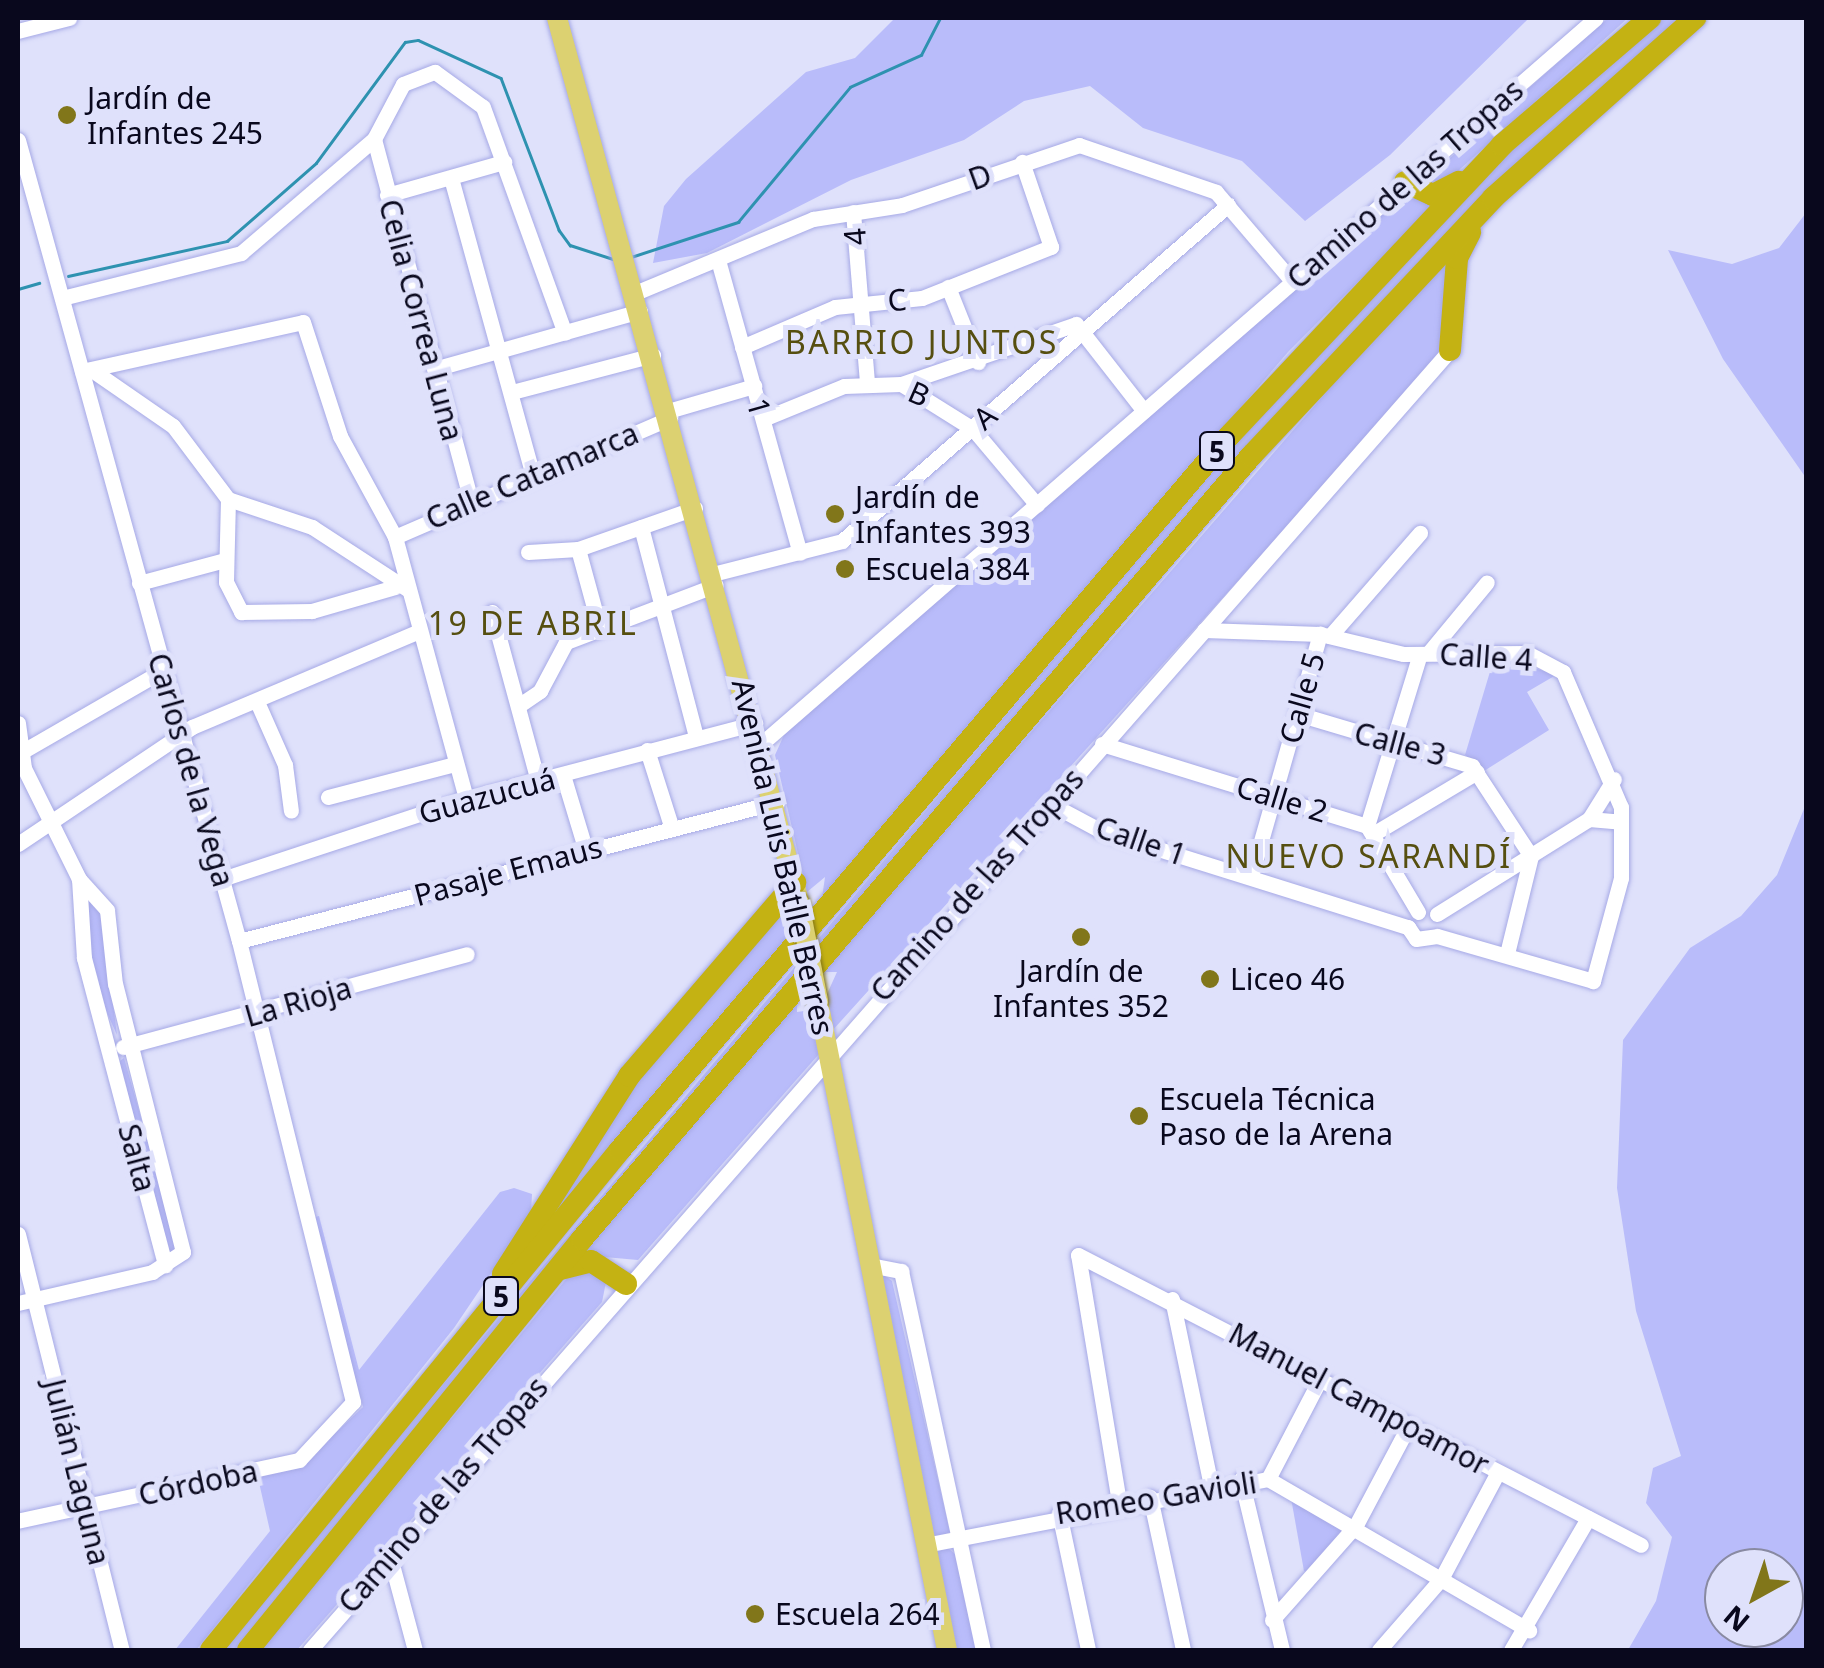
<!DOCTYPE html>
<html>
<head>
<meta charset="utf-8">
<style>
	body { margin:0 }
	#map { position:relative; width:1824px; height:1668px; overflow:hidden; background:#dfe1fb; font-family:"Noto Sans",sans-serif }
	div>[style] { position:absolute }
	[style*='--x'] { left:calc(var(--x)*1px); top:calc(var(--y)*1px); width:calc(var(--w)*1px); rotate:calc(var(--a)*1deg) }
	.green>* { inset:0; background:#b9bcfa }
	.stream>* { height:2.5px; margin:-1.25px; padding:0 1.25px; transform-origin:1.25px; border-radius:1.25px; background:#2e92b0 }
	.roads { filter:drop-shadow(0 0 2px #a6a9e6) drop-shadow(0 0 2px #a6a9e6) }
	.minor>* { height:15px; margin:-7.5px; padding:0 7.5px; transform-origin:7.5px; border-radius:7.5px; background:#fff }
	.major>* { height:20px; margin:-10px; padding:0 10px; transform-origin:10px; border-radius:10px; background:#dcd171 }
	.highway>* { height:22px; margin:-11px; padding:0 11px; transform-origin:11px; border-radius:11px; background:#c4b213 }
	.bridges { filter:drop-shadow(0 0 2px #837616) drop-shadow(0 0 2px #837616) }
	.major-bridge>* { height:20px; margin:-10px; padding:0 10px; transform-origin:10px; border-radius:10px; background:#dcd171 }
	.dots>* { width:28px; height:28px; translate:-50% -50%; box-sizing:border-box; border:5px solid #dfe1fb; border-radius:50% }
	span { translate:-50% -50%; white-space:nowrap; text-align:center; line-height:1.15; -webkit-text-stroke:10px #dfe1fb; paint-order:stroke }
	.shield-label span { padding:2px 8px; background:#dfe1fb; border:2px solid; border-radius:8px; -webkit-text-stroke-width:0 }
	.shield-label { font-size:28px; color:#09081d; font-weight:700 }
	.poi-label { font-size:30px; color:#09081d }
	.left { translate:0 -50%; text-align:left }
	.street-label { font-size:30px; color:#09081d }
	.neighbourhood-label { font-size:32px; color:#564f10; letter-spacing:2.5px }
	.frame { position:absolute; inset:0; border:20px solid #09081d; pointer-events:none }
	.north { position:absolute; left:1704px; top:1548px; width:100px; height:100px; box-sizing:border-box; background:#dfe1fb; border:2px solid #898aa2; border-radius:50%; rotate:220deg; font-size:28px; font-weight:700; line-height:40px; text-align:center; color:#09081d }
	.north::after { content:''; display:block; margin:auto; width:35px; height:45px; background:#81761a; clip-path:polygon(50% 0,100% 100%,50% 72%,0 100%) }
</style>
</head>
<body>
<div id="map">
	<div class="green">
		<i style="clip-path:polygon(895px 18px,1529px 18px,1390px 155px,1305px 221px,1242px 161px,1143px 128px,1090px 86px,1024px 101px,964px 140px,851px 180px,707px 253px,653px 263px,664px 206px,686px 179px,806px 72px,855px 58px)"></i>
		<i style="clip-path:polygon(1608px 18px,1628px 18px,1448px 180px,1423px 182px)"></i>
		<i style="clip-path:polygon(1663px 18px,1685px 18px,1510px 170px,241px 1650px,220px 1650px,1216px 466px,1467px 190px)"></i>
		<i style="clip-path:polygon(1404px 195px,1439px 201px,1288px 352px,822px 898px,825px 877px,807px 892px,775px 755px,784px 735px)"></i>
		<i style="clip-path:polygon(1806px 213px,1806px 478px,1723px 359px,1668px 250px,1732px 264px,1779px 248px)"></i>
		<i style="clip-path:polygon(1454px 245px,1450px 326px,1436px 361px,832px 1031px,827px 994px,837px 972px,823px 972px)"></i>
		<i style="clip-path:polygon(1495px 655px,1556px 675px,1527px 692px,1549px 730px,1484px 771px,1465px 755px)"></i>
		<i style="clip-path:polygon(evenodd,1806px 804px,1806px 1650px,1628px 1650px,1656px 1601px,1672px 1537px,1646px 1503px,1653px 1468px,1681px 1456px,1636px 1311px,1617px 1188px,1623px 1040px,1690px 948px,1741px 916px,1777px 875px,1806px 804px,1724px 1568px,1784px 1568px,1784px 1628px,1724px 1628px,1724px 1568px)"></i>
		<i style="clip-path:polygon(86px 894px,100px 904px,117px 1035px,91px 977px)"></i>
		<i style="clip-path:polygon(789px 903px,795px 931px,531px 1241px,633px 1082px)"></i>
		<i style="clip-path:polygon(797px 1002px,797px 1012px,811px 1010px,819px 1054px,638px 1260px,582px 1255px)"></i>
		<i style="clip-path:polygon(124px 1058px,179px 1252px,171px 1260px,117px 1063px)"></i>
		<i style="clip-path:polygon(514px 1188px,532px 1194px,531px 1214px,454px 1328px,196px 1650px,175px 1650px,270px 1531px,258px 1478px,305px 1462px,363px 1407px,311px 1218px,319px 1216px,359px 1370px,500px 1192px)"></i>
		<i style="clip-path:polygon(577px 1266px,607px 1277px,602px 1302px,297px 1650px,261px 1650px)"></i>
		<i style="clip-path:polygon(879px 1271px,892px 1281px,950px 1532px,935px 1538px)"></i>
		<i style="clip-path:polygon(1291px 1498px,1346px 1526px,1307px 1572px,1304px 1571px)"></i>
		<i style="clip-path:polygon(948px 1548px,955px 1554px,979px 1650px,956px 1650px,934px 1552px)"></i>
	</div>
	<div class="stream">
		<i style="--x:631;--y:257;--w:113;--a:-18.1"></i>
		<i style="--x:738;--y:222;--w:175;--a:-50.3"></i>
		<i style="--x:850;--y:87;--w:78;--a:-24.3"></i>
		<i style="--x:921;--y:55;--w:42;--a:-62.8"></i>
		<i style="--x:68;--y:276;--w:163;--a:-12.4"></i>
		<i style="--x:227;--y:241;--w:118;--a:-41.2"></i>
		<i style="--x:316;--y:163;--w:150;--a:-53.7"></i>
		<i style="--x:405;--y:42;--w:13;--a:-9"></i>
		<i style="--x:418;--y:40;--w:91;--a:24.6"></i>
		<i style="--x:501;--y:78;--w:163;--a:69.1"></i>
		<i style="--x:559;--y:230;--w:19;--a:54"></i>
		<i style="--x:570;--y:245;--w:45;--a:18"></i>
		<i style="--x:18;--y:289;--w:22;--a:-16"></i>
	</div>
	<div class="roads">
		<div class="minor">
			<i style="--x:18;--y:31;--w:53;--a:-14.3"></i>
			<i style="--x:374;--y:139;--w:375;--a:75"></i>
			<i style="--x:18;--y:140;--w:831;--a:74.58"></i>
			<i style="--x:239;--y:941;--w:475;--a:76.1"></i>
			<i style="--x:353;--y:1402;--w:79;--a:133"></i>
			<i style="--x:299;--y:1460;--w:288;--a:167.8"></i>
			<i style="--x:451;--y:178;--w:308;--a:74.6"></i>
			<i style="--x:387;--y:195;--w:122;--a:-15.8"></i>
			<i style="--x:853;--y:212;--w:172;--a:85.3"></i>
			<i style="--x:718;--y:260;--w:304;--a:74.4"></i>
			<i style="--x:948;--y:287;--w:81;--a:68.2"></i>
			<i style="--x:635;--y:293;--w:193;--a:-22.6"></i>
			<i style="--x:813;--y:219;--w:90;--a:-8.9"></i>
			<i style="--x:902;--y:205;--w:187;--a:-18.7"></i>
			<i style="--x:1079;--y:145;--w:145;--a:18.9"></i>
			<i style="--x:1216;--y:192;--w:118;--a:49.5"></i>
			<i style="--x:62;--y:298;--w:185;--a:-14.1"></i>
			<i style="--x:241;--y:253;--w:175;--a:-40.6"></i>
			<i style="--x:374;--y:139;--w:62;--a:-62.2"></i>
			<i style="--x:403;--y:84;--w:34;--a:-21"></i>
			<i style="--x:435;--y:72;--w:59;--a:36.1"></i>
			<i style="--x:483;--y:107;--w:240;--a:70.1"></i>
			<i style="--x:742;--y:347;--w:101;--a:-23.3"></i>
			<i style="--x:835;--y:307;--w:87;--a:-5.9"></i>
			<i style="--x:922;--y:298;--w:139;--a:-21.6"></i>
			<i style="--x:1051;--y:247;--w:90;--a:-108.8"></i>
			<i style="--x:434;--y:369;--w:214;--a:-15.7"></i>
			<i style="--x:92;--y:370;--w:98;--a:34.7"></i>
			<i style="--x:173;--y:426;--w:91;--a:53"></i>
			<i style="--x:228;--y:499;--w:89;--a:18.4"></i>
			<i style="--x:312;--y:527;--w:113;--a:33.1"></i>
			<i style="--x:82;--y:371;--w:226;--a:-12.5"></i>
			<i style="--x:303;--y:322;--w:120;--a:72"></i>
			<i style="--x:340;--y:436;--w:115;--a:61.4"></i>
			<i style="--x:395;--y:537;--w:271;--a:74.8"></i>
			<i style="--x:901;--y:384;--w:185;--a:-18.9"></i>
			<i style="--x:1076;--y:324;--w:110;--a:52"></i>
			<i style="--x:512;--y:392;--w:146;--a:-14.7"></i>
			<i style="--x:668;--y:411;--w:90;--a:-16.2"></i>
			<i style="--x:763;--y:419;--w:87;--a:-22.2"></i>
			<i style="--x:844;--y:386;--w:57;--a:-2"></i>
			<i style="--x:901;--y:384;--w:85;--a:32"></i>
			<i style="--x:973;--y:429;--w:99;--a:49.9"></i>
			<i style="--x:228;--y:499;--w:83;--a:91.4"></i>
			<i style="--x:226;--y:582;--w:34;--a:63"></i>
			<i style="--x:241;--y:612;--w:71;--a:-0.8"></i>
			<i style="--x:312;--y:611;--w:86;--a:-16.1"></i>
			<i style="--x:641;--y:527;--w:216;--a:75.3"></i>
			<i style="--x:395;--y:537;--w:300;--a:-23.4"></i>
			<i style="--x:578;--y:549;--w:80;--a:74.7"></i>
			<i style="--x:528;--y:552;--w:50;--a:-3.4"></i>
			<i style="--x:578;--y:549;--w:124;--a:-19.3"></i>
			<i style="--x:713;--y:574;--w:133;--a:-14.3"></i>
			<i style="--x:842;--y:541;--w:512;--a:-41.04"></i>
			<i style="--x:139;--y:583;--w:89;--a:-15"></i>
			<i style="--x:492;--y:612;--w:175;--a:74.8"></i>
			<i style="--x:1204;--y:630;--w:116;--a:2"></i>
			<i style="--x:1320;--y:634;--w:85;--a:13.5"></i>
			<i style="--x:1403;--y:654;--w:124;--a:-0.5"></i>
			<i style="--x:1527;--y:653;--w:41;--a:27.8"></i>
			<i style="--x:1563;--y:672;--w:147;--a:66.8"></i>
			<i style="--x:1621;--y:807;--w:71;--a:90"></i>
			<i style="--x:1621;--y:878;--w:107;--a:105.2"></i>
			<i style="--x:1593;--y:981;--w:162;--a:-163.9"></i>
			<i style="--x:1330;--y:636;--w:137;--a:-48.9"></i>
			<i style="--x:1430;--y:651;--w:89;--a:-50.4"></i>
			<i style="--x:258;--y:704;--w:67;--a:66.1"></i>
			<i style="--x:285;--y:765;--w:46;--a:82.6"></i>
			<i style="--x:518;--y:706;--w:27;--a:-34"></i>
			<i style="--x:540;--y:691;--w:55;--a:-62"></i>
			<i style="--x:566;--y:642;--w:160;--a:-20.8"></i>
			<i style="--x:1298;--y:714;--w:182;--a:16.6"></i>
			<i style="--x:1472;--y:766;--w:108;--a:56.8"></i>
			<i style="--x:1531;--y:856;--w:101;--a:103.8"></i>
			<i style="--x:18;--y:723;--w:45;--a:82.4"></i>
			<i style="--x:24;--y:768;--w:124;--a:63.6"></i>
			<i style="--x:79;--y:879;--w:79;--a:86.4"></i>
			<i style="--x:84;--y:958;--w:318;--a:75.2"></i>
			<i style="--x:761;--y:744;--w:1106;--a:-41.01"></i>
			<i style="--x:1102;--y:744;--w:277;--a:17.2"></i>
			<i style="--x:1367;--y:826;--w:100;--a:59.3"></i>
			<i style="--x:647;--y:750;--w:83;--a:72.4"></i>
			<i style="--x:18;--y:754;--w:166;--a:-30"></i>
			<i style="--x:563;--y:775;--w:79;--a:73.2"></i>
			<i style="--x:328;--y:797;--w:131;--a:-14.6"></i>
			<i style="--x:1049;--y:803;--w:59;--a:28.3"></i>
			<i style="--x:1101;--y:831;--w:322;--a:17.4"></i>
			<i style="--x:1589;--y:819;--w:47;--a:-58"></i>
			<i style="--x:1367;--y:826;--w:180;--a:-72.9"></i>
			<i style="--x:1373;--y:834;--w:121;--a:-30.8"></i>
			<i style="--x:18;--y:844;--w:210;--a:-33.9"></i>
			<i style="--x:192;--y:727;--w:246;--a:-22.9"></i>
			<i style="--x:1251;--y:876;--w:252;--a:-74.1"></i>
			<i style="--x:222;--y:879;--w:257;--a:-18.2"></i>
			<i style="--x:466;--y:799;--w:299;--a:-14.7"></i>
			<i style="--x:1437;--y:914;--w:179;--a:-32"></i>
			<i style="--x:1589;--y:819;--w:32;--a:5"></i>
			<i style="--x:1408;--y:927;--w:14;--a:56"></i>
			<i style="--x:1416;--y:939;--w:21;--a:-8"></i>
			<i style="--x:239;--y:941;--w:556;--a:-14.49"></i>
			<i style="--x:123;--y:1047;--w:356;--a:-15.1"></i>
			<i style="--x:18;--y:1234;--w:429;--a:76"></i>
			<i style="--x:870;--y:1265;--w:32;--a:11"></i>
			<i style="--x:901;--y:1271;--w:388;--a:77.8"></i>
			<i style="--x:1172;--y:1299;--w:190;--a:78.2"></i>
			<i style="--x:18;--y:1303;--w:138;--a:-13"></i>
			<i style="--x:152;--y:1272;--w:37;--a:-33"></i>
			<i style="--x:183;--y:1252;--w:276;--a:-104.2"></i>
			<i style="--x:115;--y:984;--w:74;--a:-96.2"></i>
			<i style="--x:107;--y:910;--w:42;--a:-132.1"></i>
			<i style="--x:1241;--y:1479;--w:176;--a:76.5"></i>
			<i style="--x:1268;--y:1479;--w:113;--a:-62.5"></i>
			<i style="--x:1150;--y:1497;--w:157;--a:77.8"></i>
			<i style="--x:1119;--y:1502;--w:250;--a:-99.4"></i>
			<i style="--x:1078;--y:1255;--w:633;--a:27.25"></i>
			<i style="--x:1059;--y:1513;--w:140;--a:78"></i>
			<i style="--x:925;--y:1545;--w:349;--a:-10.9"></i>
			<i style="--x:1268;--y:1479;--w:302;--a:30.1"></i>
			<i style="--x:390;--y:1557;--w:96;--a:75"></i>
			<i style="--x:1272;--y:1620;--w:127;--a:-48.5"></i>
			<i style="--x:1356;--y:1525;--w:113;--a:-62.1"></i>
			<i style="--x:310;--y:1650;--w:1729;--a:-48.75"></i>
			<i style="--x:1379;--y:1650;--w:94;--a:-48.9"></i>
			<i style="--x:1441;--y:1579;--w:121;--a:-62"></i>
			<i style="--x:1511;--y:1650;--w:153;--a:-59.7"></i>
		</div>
		<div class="major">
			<i style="--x:557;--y:18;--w:912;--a:74.68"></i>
			<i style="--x:818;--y:1001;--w:662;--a:78.76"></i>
		</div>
		<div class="highway">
			<i style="--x:1405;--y:182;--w:31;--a:25"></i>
			<i style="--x:1433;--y:195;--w:29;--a:-27"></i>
			<i style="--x:1450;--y:350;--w:92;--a:-85.6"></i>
			<i style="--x:1457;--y:258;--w:29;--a:-63"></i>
			<i style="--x:560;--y:1269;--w:32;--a:-14"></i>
			<i style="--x:591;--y:1261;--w:42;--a:33.3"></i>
			<i style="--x:503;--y:1274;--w:235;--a:-57.5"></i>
			<i style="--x:629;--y:1076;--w:255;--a:-49.3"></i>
			<i style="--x:211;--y:1650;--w:646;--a:-50.72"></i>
			<i style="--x:620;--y:1150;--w:938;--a:-49.54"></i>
			<i style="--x:1229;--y:436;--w:399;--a:-46.8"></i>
			<i style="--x:1502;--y:145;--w:195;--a:-40.6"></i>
			<i style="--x:248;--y:1650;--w:530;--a:-50.9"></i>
			<i style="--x:582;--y:1239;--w:1030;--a:-49.49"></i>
			<i style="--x:1251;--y:456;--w:354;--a:-46.8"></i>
			<i style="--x:1493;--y:198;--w:271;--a:-41.7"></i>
		</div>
	</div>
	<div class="bridges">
		<div class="major-bridge">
			<i style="--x:799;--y:903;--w:100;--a:79"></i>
		</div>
	</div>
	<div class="dots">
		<i style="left:67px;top:115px;background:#81761a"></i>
		<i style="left:835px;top:514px;background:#81761a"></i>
		<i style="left:845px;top:569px;background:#81761a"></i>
		<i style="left:1081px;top:937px;background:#81761a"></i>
		<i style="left:1210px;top:979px;background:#81761a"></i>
		<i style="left:1139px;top:1116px;background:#81761a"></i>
		<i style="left:755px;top:1614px;background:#81761a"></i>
	</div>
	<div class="shield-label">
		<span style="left:1217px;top:451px">5</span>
		<span style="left:501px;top:1296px">5</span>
	</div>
	<div class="poi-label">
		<span class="left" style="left:87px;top:115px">Jardín de<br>Infantes 245</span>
		<span class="left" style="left:855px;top:514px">Jardín de<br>Infantes 393</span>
		<span class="left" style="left:865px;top:569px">Escuela 384</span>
		<span style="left:1081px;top:988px">Jardín de<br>Infantes 352</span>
		<span class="left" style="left:1230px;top:979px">Liceo 46</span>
		<span class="left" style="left:1159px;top:1116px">Escuela Técnica<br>Paso de la Arena</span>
		<span class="left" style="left:775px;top:1614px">Escuela 264</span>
	</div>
	<div class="street-label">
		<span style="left:980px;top:177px;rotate:-20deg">D</span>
		<span style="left:1405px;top:184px;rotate:-41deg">Camino de las Tropas</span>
		<span style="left:855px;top:237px;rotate:-95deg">4</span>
		<span style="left:897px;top:300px;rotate:-5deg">C</span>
		<span style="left:421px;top:320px;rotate:75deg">Celia Correa Luna</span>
		<span style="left:919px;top:394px;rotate:24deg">B</span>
		<span style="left:759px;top:407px;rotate:74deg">1</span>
		<span style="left:985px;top:417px;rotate:-41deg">A</span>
		<span style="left:532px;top:476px;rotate:-23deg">Calle Catamarca</span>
		<span style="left:1486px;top:657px;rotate:4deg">Calle 4</span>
		<span style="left:1302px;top:698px;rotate:-74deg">Calle 5</span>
		<span style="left:1400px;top:744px;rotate:15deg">Calle 3</span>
		<span style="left:191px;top:770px;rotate:74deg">Carlos de la Vega</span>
		<span style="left:487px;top:796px;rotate:-15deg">Guazucuá</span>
		<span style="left:1282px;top:799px;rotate:17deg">Calle 2</span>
		<span style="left:1141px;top:841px;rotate:19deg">Calle 1</span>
		<span style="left:783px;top:857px;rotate:77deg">Avenida Luis Batlle Berres</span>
		<span style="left:508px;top:871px;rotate:-15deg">Pasaje Emaus</span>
		<span style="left:977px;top:885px;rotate:-48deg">Camino de las Tropas</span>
		<span style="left:298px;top:1002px;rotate:-16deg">La Rioja</span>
		<span style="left:137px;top:1158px;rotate:75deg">Salta</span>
		<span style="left:1359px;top:1399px;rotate:28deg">Manuel Campoamor</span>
		<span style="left:77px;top:1472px;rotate:76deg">Julián Laguna</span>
		<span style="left:198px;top:1483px;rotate:-12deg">Córdoba</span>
		<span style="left:443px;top:1495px;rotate:-49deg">Camino de las Tropas</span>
		<span style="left:1156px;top:1498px;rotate:-9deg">Romeo Gavioli</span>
	</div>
	<div class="neighbourhood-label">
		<span style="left:922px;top:342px">BARRIO JUNTOS</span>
		<span style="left:533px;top:623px">19 DE ABRIL</span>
		<span style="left:1369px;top:856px">NUEVO SARANDÍ</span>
	</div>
	<div class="frame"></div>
	<div class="north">N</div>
</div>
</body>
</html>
